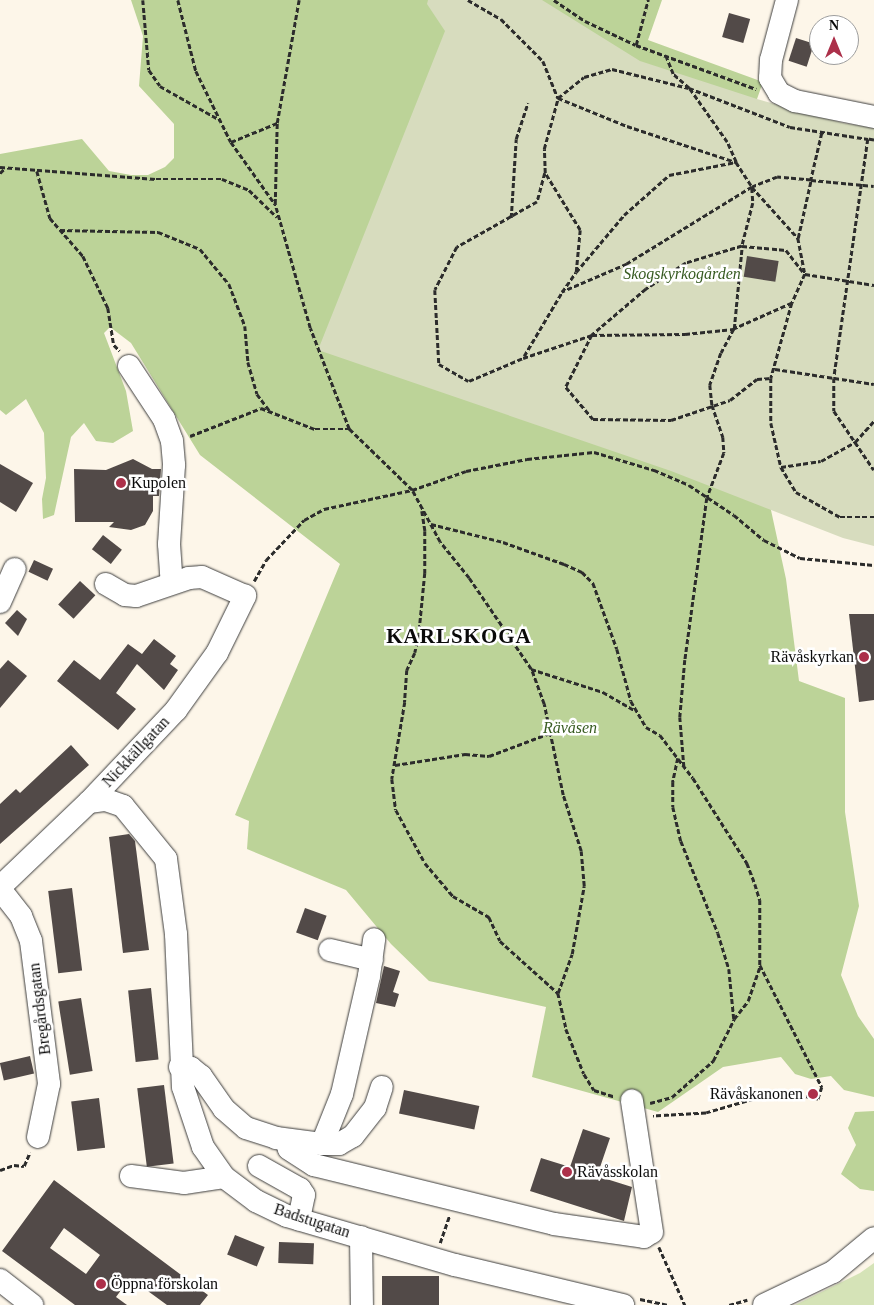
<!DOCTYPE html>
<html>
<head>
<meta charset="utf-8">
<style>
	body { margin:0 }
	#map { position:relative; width:874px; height:1305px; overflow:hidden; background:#fdf6e9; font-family:Georgia,serif }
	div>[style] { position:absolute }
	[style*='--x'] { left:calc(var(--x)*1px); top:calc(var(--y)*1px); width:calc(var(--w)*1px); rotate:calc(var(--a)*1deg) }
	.green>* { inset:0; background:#d5e3b7 }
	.forest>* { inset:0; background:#bcd398 }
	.cemetery>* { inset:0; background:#d7dcbe }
	.building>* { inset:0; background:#524a48; transform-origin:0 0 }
	.path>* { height:2.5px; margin-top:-1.25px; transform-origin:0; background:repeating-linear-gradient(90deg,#2c2c2c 0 5px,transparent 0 7.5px) }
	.roads { filter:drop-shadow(0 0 1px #3d3d3d) drop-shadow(0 0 1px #3d3d3d) }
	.minor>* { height:22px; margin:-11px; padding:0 11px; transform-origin:11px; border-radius:11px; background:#fff }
	.dots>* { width:14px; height:14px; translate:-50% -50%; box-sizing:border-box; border:2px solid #fff; border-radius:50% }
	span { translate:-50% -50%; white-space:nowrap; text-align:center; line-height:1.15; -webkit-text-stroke:5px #fff; paint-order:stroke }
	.park-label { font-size:16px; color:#375b21; font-style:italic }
	.poi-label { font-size:16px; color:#0a0a0a }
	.left { translate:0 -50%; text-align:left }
	.right { translate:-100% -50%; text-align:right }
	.street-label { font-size:16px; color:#0a0a0a }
	.district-label { font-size:21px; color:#0a0a0a; font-weight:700; letter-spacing:1px }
	.north { position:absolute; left:809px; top:15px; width:50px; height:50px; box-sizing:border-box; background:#fff; border:1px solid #9d9d9d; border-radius:50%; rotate:0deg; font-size:14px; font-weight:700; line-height:20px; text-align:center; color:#0a0a0a }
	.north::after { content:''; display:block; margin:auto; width:18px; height:22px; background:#ac304a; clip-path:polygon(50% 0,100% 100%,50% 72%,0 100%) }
</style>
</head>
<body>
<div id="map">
	<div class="green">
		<i style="clip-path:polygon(874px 1263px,874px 1305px,795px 1305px,860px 1273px)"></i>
	</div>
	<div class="forest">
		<i style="clip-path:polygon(131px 0,662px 0,648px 40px,763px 82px,757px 99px,764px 478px,786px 579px,799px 681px,845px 698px,845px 812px,859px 906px,841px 975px,858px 1016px,874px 1039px,874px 1097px,844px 1090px,831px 1076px,811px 1079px,795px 1074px,781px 1057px,723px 1067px,658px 1112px,532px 1077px,546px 1007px,429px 981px,391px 944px,346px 890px,247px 849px,249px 821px,235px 815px,340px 564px,200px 455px,131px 343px,110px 327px,104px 333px,126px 391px,133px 431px,113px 443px,96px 441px,84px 423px,71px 437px,54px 515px,43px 519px,42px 499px,46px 478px,44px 433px,26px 399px,6px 415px,0 410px,0 154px,82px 139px,109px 171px,131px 175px,148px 175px,165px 167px,174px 158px,174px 124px,139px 86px,143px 36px)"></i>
		<i style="clip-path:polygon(874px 1111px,874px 1191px,860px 1189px,841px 1174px,856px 1145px,848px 1128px,855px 1112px)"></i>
	</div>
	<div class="cemetery">
		<i style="clip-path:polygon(428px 0,542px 0,640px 61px,757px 99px,843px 123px,874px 128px,874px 546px,843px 538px,671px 471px,318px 350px,445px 31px,427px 4px)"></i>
	</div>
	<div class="building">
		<i style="left:729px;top:13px;width:22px;height:25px;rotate:16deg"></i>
		<i style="left:796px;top:38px;width:19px;height:24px;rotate:18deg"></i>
		<i style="left:747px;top:256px;width:32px;height:21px;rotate:9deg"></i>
		<i style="clip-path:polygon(133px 459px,152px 469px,161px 469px,159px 496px,153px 496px,153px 511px,145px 525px,131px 530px,109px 527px,114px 522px,75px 522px,74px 469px,106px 470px)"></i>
		<i style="clip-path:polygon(0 464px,33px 483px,16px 512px,0 502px)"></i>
		<i style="left:103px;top:535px;width:24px;height:18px;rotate:38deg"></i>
		<i style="left:34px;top:560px;width:21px;height:13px;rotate:25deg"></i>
		<i style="left:80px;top:581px;width:21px;height:32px;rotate:43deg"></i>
		<i style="clip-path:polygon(17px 610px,27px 619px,18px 636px,5px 623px)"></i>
		<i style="clip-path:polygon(849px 614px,874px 614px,874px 700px,859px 702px)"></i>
		<i style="clip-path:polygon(154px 639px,176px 656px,170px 664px,178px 670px,164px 690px,137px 664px,116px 693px,136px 709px,118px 730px,57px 681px,74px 660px,100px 680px,128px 644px,142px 654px)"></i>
		<i style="clip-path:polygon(8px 660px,27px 676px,0 708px,0 669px)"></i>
		<i style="clip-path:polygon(71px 745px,89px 765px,0 844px,0 804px,16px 789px,20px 793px)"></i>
		<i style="clip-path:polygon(129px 834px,135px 841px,149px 950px,123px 953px,109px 837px)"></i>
		<i style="left:72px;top:888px;width:83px;height:24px;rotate:83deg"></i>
		<i style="left:305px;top:908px;width:23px;height:26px;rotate:20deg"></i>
		<i style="clip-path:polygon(384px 966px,400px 971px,393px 992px,399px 994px,395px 1007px,376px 1003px)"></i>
		<i style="left:151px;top:988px;width:72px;height:23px;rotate:84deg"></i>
		<i style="left:81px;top:998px;width:74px;height:23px;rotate:81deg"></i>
		<i style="left:30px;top:1056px;width:18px;height:31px;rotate:77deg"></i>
		<i style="left:164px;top:1085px;width:79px;height:27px;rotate:83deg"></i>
		<i style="left:404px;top:1090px;width:77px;height:24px;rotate:12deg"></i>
		<i style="left:99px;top:1098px;width:50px;height:28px;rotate:83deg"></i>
		<i style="clip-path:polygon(583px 1129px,610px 1138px,597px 1176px,632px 1187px,624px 1221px,530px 1191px,541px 1158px,570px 1167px)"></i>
		<i style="clip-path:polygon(evenodd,54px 1180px,208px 1295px,200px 1305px,167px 1305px,130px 1278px,116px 1297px,127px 1305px,75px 1305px,2px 1251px,54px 1180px,64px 1228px,100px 1255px,86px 1274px,50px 1248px,64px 1228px)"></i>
		<i style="left:235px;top:1235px;width:32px;height:21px;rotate:22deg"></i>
		<i style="left:279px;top:1242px;width:35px;height:21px;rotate:2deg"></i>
		<i style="left:439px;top:1276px;width:29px;height:57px;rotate:90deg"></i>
	</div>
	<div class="path">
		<i style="--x:143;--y:0;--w:70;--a:85.1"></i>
		<i style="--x:149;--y:70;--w:19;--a:55"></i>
		<i style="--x:160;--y:86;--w:69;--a:29.5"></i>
		<i style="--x:178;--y:0;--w:73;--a:75.8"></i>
		<i style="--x:196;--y:71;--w:79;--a:63.8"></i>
		<i style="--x:231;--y:142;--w:76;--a:54.6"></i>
		<i style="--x:468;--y:0;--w:38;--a:30"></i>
		<i style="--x:501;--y:19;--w:59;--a:45"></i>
		<i style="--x:543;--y:61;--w:40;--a:68"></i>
		<i style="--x:558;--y:98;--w:33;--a:-39"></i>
		<i style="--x:584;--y:77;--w:29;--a:-16"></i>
		<i style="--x:612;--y:69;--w:79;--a:13.9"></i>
		<i style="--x:689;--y:88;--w:108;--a:21.1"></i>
		<i style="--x:790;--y:127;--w:79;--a:8.7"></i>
		<i style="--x:554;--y:0;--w:37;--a:34"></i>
		<i style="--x:585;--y:21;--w:56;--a:25.2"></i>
		<i style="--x:636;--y:45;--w:128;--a:20.1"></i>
		<i style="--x:636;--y:45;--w:47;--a:-75.1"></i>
		<i style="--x:822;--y:133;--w:48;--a:103.2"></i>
		<i style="--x:811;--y:180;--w:34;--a:-175"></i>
		<i style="--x:777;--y:177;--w:27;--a:158"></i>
		<i style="--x:752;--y:187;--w:147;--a:148.4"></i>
		<i style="--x:627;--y:264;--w:71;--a:156.7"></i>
		<i style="--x:562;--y:292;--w:24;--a:-55"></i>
		<i style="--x:576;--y:272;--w:42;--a:-84.6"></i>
		<i style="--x:580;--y:230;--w:67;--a:-121.6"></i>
		<i style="--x:545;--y:173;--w:24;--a:-92"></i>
		<i style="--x:544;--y:149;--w:53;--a:-74.6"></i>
		<i style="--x:558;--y:98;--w:74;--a:22.1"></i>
		<i style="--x:627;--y:126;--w:115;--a:18.3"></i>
		<i style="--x:736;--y:162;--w:30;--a:57"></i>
		<i style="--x:752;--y:187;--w:69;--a:48"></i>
		<i style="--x:798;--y:238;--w:37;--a:79"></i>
		<i style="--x:805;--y:274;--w:70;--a:9.1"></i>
		<i style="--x:874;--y:140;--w:6;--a:-171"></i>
		<i style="--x:868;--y:139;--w:241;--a:98.1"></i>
		<i style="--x:834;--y:378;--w:33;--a:90"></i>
		<i style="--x:834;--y:411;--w:71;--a:55.9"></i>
		<i style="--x:231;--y:142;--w:50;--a:-22.4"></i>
		<i style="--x:0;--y:167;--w:156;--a:4.4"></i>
		<i style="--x:156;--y:179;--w:66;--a:0"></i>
		<i style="--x:222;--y:179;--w:29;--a:22"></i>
		<i style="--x:249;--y:190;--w:39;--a:44"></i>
		<i style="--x:37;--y:171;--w:49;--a:74.5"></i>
		<i style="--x:50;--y:218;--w:50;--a:49"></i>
		<i style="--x:83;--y:256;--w:58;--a:64.3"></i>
		<i style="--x:108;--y:308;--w:37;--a:81"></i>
		<i style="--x:114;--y:345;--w:8;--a:45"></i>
		<i style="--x:0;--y:173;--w:7;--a:-45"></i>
		<i style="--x:545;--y:173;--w:30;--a:105"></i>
		<i style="--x:537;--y:202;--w:92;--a:150.6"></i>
		<i style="--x:457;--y:247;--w:48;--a:117.1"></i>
		<i style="--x:435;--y:290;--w:74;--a:86.9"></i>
		<i style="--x:439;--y:364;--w:34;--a:30"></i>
		<i style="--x:469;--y:381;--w:59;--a:-23.1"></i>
		<i style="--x:523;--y:358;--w:73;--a:-18.4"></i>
		<i style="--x:592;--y:335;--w:93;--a:-0.6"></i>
		<i style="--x:685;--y:334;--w:49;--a:-5.8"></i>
		<i style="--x:734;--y:329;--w:83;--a:-84.5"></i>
		<i style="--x:742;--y:246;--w:44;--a:5.2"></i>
		<i style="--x:786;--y:250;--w:31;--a:52"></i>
		<i style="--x:805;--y:274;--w:32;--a:114"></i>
		<i style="--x:792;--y:303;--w:64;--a:155.9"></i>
		<i style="--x:734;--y:329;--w:27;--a:118"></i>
		<i style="--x:721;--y:353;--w:34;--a:109"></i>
		<i style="--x:710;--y:385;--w:20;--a:84"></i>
		<i style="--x:712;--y:405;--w:34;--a:71"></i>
		<i style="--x:723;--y:437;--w:16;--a:86"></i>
		<i style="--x:724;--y:453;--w:48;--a:110.7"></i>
		<i style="--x:707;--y:498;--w:163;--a:97.7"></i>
		<i style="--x:685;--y:660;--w:57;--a:95"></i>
		<i style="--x:680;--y:717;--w:49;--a:85.3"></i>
		<i style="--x:752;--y:188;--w:15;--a:86"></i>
		<i style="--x:753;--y:203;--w:44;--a:104.3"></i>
		<i style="--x:742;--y:246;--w:59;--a:163.1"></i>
		<i style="--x:686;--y:263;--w:48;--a:147"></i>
		<i style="--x:646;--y:289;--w:71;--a:139.6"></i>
		<i style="--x:592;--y:335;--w:58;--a:116.6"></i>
		<i style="--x:566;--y:387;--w:42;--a:49.8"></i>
		<i style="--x:593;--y:419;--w:78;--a:0.7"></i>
		<i style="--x:671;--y:420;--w:62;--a:-18.7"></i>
		<i style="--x:730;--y:400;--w:34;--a:-38"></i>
		<i style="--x:757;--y:379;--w:14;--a:-4"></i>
		<i style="--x:511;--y:218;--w:79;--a:-86.4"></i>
		<i style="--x:516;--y:139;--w:38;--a:-72"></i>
		<i style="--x:60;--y:230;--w:98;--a:1.2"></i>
		<i style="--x:158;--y:232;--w:45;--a:22"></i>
		<i style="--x:200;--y:249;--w:45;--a:50.4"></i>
		<i style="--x:229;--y:284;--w:45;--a:69.1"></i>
		<i style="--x:245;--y:326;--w:36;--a:85"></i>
		<i style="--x:248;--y:362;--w:33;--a:74"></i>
		<i style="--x:257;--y:394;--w:21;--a:53"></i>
		<i style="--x:798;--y:238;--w:59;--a:-77.4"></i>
		<i style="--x:811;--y:180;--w:63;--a:5.4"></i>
		<i style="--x:576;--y:272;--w:75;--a:-49.9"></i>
		<i style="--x:624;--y:215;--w:60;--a:-41.6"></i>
		<i style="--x:669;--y:175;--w:68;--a:-11"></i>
		<i style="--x:736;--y:162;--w:22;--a:-114"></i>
		<i style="--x:727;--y:142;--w:66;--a:-125.1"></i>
		<i style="--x:689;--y:88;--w:21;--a:-139"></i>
		<i style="--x:673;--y:74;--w:18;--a:-112"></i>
		<i style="--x:792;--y:303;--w:78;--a:105.6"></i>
		<i style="--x:771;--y:378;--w:45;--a:90"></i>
		<i style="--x:771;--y:423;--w:45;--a:77.2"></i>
		<i style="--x:781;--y:467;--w:29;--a:59"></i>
		<i style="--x:796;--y:492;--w:51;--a:29.6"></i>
		<i style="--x:840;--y:517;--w:34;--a:0"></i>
		<i style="--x:524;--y:356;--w:74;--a:-59.3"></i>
		<i style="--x:775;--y:369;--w:100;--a:8.6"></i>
		<i style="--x:190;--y:436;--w:76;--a:-21.5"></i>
		<i style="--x:261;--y:408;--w:58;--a:21.3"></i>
		<i style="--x:315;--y:429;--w:34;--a:0"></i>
		<i style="--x:781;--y:467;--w:40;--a:-8.5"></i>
		<i style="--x:821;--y:461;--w:39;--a:-29"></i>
		<i style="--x:855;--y:442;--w:28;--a:-48"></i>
		<i style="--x:422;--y:511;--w:20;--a:81"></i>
		<i style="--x:425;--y:531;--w:42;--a:90"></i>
		<i style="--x:425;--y:573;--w:61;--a:95.6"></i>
		<i style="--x:419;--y:634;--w:19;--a:102"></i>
		<i style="--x:415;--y:653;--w:19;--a:115"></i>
		<i style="--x:407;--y:670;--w:32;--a:94"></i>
		<i style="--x:405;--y:702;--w:78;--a:99.6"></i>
		<i style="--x:392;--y:779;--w:31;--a:83"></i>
		<i style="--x:396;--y:810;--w:60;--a:61.3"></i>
		<i style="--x:425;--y:863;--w:43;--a:49.7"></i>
		<i style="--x:453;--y:896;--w:42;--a:30.3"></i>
		<i style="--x:489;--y:917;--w:26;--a:65"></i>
		<i style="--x:500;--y:941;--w:78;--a:41.9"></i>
		<i style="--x:558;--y:993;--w:37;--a:77"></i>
		<i style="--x:566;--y:1029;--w:48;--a:68.2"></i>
		<i style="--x:584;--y:1074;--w:19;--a:58"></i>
		<i style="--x:594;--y:1090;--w:22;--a:18"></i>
		<i style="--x:431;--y:524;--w:74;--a:14"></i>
		<i style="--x:503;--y:542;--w:65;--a:19.8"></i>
		<i style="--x:564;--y:564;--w:20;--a:24"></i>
		<i style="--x:582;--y:572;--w:16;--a:45"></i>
		<i style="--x:593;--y:583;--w:70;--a:70"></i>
		<i style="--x:617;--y:649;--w:54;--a:74.9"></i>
		<i style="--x:631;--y:701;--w:30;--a:60"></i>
		<i style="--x:646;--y:727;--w:16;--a:30"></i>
		<i style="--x:660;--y:735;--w:54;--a:52.5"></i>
		<i style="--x:693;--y:778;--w:101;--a:57.6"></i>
		<i style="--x:747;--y:863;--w:22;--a:69"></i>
		<i style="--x:755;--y:884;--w:17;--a:73"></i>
		<i style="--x:760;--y:900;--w:65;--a:90"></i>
		<i style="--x:760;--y:965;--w:137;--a:63.1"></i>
		<i style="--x:822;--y:1087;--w:13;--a:108"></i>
		<i style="--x:818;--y:1099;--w:21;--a:-169"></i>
		<i style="--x:797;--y:1095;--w:36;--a:177"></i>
		<i style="--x:761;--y:1097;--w:57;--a:163.8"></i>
		<i style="--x:706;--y:1113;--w:53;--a:176.8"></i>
		<i style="--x:254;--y:581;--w:24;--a:-60"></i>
		<i style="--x:266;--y:560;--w:55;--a:-46.5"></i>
		<i style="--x:304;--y:520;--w:23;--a:-29"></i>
		<i style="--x:324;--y:509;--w:90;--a:-12.2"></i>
		<i style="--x:412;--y:490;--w:88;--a:-135.9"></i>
		<i style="--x:349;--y:429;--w:108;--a:-111.1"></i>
		<i style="--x:310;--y:328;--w:129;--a:-105.8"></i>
		<i style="--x:275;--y:204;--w:81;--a:-88.6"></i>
		<i style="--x:277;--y:123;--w:125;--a:-79.9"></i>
		<i style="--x:531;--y:669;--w:76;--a:17.7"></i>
		<i style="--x:603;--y:692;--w:38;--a:30"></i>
		<i style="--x:678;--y:758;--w:25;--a:102"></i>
		<i style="--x:673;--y:782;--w:25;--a:90"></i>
		<i style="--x:673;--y:807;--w:35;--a:77"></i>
		<i style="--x:681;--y:841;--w:99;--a:68.1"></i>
		<i style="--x:718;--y:933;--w:38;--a:73"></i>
		<i style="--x:729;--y:969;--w:50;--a:84.3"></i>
		<i style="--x:395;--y:765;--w:71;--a:-8.9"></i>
		<i style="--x:465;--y:754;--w:24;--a:5"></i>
		<i style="--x:489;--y:756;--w:65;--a:-20.7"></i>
		<i style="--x:558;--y:993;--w:41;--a:-70.3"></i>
		<i style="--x:572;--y:954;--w:69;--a:-80"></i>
		<i style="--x:584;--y:886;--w:35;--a:-95"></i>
		<i style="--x:581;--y:851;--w:59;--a:-107.8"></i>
		<i style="--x:563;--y:795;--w:93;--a:-101.8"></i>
		<i style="--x:544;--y:704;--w:37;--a:-110"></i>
		<i style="--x:531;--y:669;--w:110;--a:-124.3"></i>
		<i style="--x:469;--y:578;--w:46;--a:-128.9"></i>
		<i style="--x:440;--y:542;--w:59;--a:-118.3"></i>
		<i style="--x:412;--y:490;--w:57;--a:-19.4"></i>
		<i style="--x:466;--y:471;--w:62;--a:-11.1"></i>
		<i style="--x:527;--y:459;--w:67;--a:-6"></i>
		<i style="--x:594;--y:452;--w:63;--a:16.7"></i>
		<i style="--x:654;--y:470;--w:38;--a:23"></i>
		<i style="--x:689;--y:485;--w:54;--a:33.7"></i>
		<i style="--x:734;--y:515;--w:39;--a:40"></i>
		<i style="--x:764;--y:540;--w:40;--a:26.6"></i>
		<i style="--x:800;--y:558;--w:74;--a:5.4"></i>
		<i style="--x:650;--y:1103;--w:23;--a:-15"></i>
		<i style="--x:672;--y:1097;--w:55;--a:-41.3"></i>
		<i style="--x:713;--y:1061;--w:47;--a:-63.4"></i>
		<i style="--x:734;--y:1019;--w:23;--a:-52"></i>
		<i style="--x:748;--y:1001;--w:37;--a:-71"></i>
		<i style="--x:0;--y:1170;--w:15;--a:-20"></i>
		<i style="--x:14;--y:1165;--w:10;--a:6"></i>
		<i style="--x:24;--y:1166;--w:15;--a:-67"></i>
		<i style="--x:440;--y:1243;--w:28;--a:-71"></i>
		<i style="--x:659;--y:1247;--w:64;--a:65.9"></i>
		<i style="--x:640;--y:1299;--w:29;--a:12"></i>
		<i style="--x:729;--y:1305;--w:19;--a:-16"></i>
	</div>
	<div class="roads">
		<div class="minor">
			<i style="--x:787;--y:0;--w:62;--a:104.9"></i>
			<i style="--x:771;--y:60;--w:18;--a:93"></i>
			<i style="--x:770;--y:78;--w:17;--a:59"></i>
			<i style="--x:779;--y:93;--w:18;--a:27"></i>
			<i style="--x:795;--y:101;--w:81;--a:11.4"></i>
			<i style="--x:129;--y:366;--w:64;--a:56.6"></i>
			<i style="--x:164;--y:419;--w:23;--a:70"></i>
			<i style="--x:172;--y:441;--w:24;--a:85"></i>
			<i style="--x:174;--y:465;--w:79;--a:93.6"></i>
			<i style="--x:169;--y:544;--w:39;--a:86"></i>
			<i style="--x:0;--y:602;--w:36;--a:-66"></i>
			<i style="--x:89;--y:802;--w:17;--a:-7"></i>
			<i style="--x:106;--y:800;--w:18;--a:19"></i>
			<i style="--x:123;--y:806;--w:68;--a:50.9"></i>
			<i style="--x:166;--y:859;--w:76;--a:82.4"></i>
			<i style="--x:176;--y:934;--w:153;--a:87.4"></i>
			<i style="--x:183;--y:1087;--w:63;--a:71.6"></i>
			<i style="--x:203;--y:1147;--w:37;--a:55"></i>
			<i style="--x:224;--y:1177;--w:40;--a:37"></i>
			<i style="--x:256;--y:1201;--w:34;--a:26"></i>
			<i style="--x:287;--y:1216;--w:175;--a:16.3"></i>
			<i style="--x:455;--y:1265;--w:173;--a:13.4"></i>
			<i style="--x:0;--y:887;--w:123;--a:-43.7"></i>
			<i style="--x:89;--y:802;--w:127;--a:-46.6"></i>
			<i style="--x:176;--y:710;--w:70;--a:-54.3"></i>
			<i style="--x:217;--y:653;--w:64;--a:-63.8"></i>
			<i style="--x:245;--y:596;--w:47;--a:-156.2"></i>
			<i style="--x:202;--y:577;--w:13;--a:176"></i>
			<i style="--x:189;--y:578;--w:56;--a:161.2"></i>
			<i style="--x:136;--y:596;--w:11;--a:-175"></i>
			<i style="--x:125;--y:595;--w:22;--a:-150"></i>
			<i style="--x:0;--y:889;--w:34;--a:52"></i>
			<i style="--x:21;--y:916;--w:27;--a:68"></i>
			<i style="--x:31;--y:941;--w:144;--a:82.8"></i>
			<i style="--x:49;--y:1084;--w:54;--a:101.7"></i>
			<i style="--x:330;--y:950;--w:43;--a:13.4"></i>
			<i style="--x:180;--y:1067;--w:11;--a:5"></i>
			<i style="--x:191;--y:1068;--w:13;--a:39"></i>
			<i style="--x:201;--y:1076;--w:40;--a:55.1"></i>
			<i style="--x:224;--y:1109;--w:29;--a:41"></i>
			<i style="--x:246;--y:1128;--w:32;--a:18"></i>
			<i style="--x:276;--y:1138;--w:46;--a:7.4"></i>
			<i style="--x:322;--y:1144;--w:17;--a:0"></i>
			<i style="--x:339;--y:1144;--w:16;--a:-30"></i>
			<i style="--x:353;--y:1136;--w:36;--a:-52"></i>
			<i style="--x:375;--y:1108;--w:22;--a:-72"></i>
			<i style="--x:286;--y:1140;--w:9;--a:72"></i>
			<i style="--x:289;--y:1149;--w:30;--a:33"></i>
			<i style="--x:314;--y:1165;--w:247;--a:13.8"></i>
			<i style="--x:554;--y:1224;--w:91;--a:8.2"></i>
			<i style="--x:644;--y:1237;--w:9;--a:-32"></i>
			<i style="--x:652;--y:1232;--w:133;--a:-98.7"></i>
			<i style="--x:322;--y:1144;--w:54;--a:-68.2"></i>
			<i style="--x:342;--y:1094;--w:121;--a:-77.1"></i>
			<i style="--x:369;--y:976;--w:37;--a:-82"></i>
			<i style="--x:259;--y:1166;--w:47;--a:29.3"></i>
			<i style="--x:300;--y:1189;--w:7;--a:56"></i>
			<i style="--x:304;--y:1195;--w:25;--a:102"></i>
			<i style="--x:131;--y:1176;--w:53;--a:7.5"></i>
			<i style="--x:184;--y:1183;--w:40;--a:-8.5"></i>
			<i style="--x:361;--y:1237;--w:68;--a:89.2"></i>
			<i style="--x:0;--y:1280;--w:41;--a:38"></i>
			<i style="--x:764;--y:1305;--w:76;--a:-25.6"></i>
			<i style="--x:833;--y:1272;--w:53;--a:-39.7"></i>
		</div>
	</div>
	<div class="dots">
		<i style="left:121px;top:483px;background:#ac304a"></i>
		<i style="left:864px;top:657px;background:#ac304a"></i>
		<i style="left:813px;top:1094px;background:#ac304a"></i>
		<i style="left:567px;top:1172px;background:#ac304a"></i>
		<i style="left:101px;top:1284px;background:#ac304a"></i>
	</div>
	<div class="park-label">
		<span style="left:682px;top:274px">Skogskyrkogården</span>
		<span style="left:570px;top:728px">Rävåsen</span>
	</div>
	<div class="poi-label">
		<span class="left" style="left:131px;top:483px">Kupolen</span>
		<span class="right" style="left:854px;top:657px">Rävåskyrkan</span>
		<span class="right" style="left:803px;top:1094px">Rävåskanonen</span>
		<span class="left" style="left:577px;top:1172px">Rävåsskolan</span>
		<span class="left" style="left:111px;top:1284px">Öppna förskolan</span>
	</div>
	<div class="street-label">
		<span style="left:136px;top:752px;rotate:-47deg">Nickkällgatan</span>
		<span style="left:40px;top:1009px;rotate:-97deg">Bregårdsgatan</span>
		<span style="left:312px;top:1221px;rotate:18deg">Badstugatan</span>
	</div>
	<div class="district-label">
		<span style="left:459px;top:636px">KARLSKOGA</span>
	</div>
	<div class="north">N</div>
</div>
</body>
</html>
